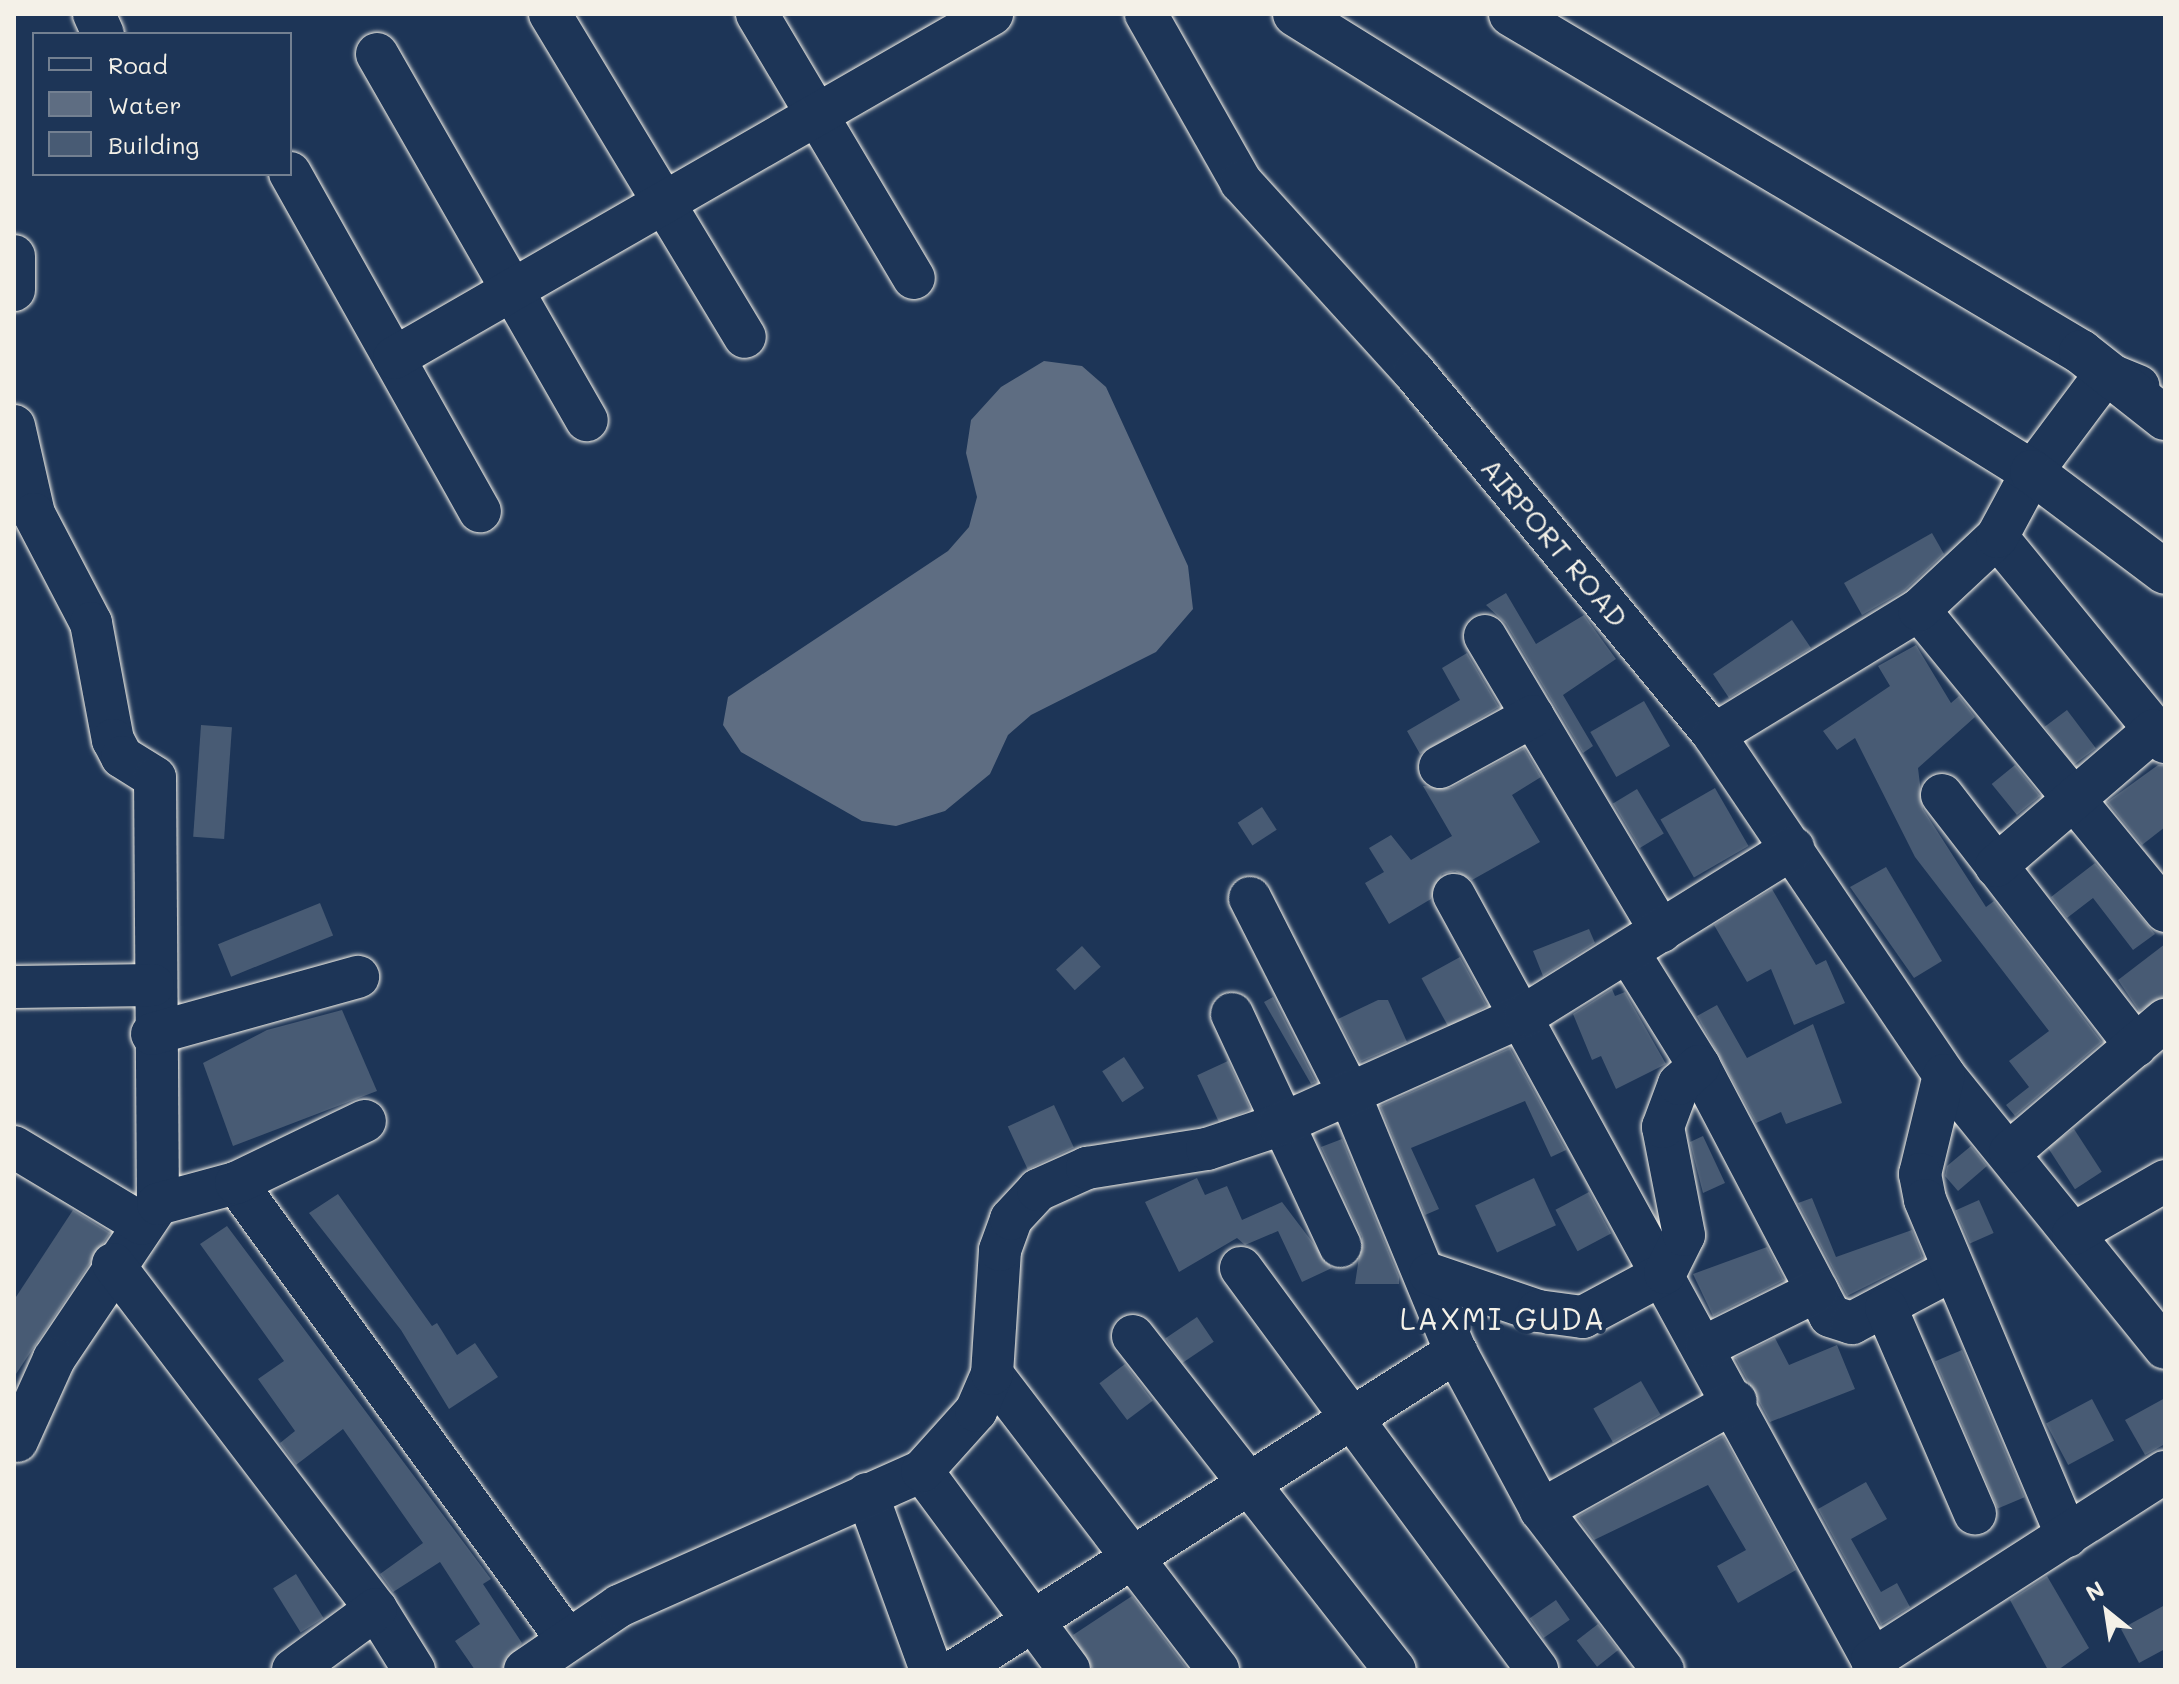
<!DOCTYPE html>
<html>
<head>
<meta charset="utf-8">
<style>
	body { margin:0 }
	#map { position:relative; width:2179px; height:1684px; overflow:hidden; background:#1d3557; font-family:Mali,sans-serif }
	div>[style] { position:absolute }
	[style*='--x'] { left:calc(var(--x)*1px); top:calc(var(--y)*1px); width:calc(var(--w)*1px); rotate:calc(var(--a)*1deg) }
	.water>* { inset:0; background:#5e6d82 }
	.building>* { inset:0; background:#485b74; transform-origin:0 0 }
	.roads { filter:drop-shadow(0 0 2px #f4f1e8) drop-shadow(0 0 2px #f4f1e8) }
	.minor>* { height:42px; margin:-21px; padding:0 21px; transform-origin:21px; border-radius:21px; background:#1d3557 }
	.major>* { height:44px; margin:-22px; padding:0 22px; transform-origin:22px; border-radius:22px; background:#1d3557 }
	span { translate:-50% -50%; white-space:nowrap; text-align:center; line-height:1.15; -webkit-text-stroke:8px #1d3557; paint-order:stroke }
	.street-label { font-size:28px; color:#f4f1e8 }
	.neighbourhood-label { font-size:30px; color:#f4f1e8; letter-spacing:2px }
	.frame { position:absolute; inset:0; border:16px solid #f4f1e8; pointer-events:none }
	.legend { position:absolute; left:32px; top:32px; width:260px; height:144px; box-sizing:border-box; background:#1d3557; border:2px solid #738091; margin:0; padding:10px 14px; list-style:none; font-size:24px; color:#f4f1e8 }
	.legend li { display:flex; align-items:center; gap:16px; height:40px }
	.legend b { width:40px; border:2px solid #738091 }
	.north { position:absolute; left:2067px; top:1572px; width:80px; height:80px; -webkit-text-stroke:6px #1d3557; paint-order:stroke; rotate:330deg; font-size:22px; font-weight:700; line-height:32px; text-align:center; color:#f4f1e8 }
	.north::after { content:''; display:block; margin:auto; width:28px; height:36px; background:#f4f1e8; clip-path:polygon(50% 0,100% 100%,50% 72%,0 100%) }
</style>
</head>
<body>
<div id="map">
	<div class="water">
		<i style="clip-path:polygon(1044px 361px,1082px 366px,1106px 387px,1188px 566px,1193px 609px,1156px 652px,1031px 715px,1008px 735px,990px 774px,945px 811px,896px 826px,862px 821px,741px 752px,723px 725px,728px 697px,948px 551px,969px 527px,977px 497px,966px 453px,971px 420px,1001px 387px)"></i>
	</div>
	<div class="building">
		<i style="clip-path:polygon(1932px 533px,1944px 554px,1904px 591px,1862px 615px,1844px 583px)"></i>
		<i style="clip-path:polygon(1506px 593px,1536px 644px,1584px 615px,1616px 659px,1563px 695px,1593px 746px,1583px 753px,1506px 624px,1486px 605px)"></i>
		<i style="clip-path:polygon(1792px 620px,1811px 648px,1729px 698px,1713px 674px)"></i>
		<i style="clip-path:polygon(1916px 645px,1951px 703px,1959px 696px,1975px 717px,1918px 768px,1923px 809px,1986px 907px,1994px 901px,2102px 1042px,2015px 1116px,2006px 1105px,2029px 1087px,2009px 1061px,2049px 1031px,1915px 857px,1855px 738px,1837px 750px,1823px 731px,1890px 686px,1878px 666px)"></i>
		<i style="clip-path:polygon(1467px 653px,1499px 707px,1420px 754px,1407px 731px,1460px 700px,1442px 668px)"></i>
		<i style="left:1644px;top:701px;width:52px;height:62px;rotate:60deg"></i>
		<i style="left:2067px;top:710px;width:48px;height:28px;rotate:53deg"></i>
		<i style="left:201px;top:725px;width:31px;height:112px;rotate:4deg"></i>
		<i style="clip-path:polygon(1524px 748px,1541px 777px,1512px 795px,1540px 842px,1472px 880px,1455px 871px,1442px 874px,1431px 899px,1389px 924px,1365px 883px,1384px 872px,1369px 848px,1391px 835px,1411px 860px,1452px 836px,1423px 786px,1451px 788px)"></i>
		<i style="left:2015px;top:765px;width:40px;height:30px;rotate:51deg"></i>
		<i style="clip-path:polygon(2158px 765px,2165px 765px,2165px 827px,2142px 845px,2107px 802px)"></i>
		<i style="left:1715px;top:788px;width:67px;height:63px;rotate:60deg"></i>
		<i style="left:1637px;top:789px;width:52px;height:28px;rotate:59deg"></i>
		<i style="left:1262px;top:807px;width:27px;height:29px;rotate:57deg"></i>
		<i style="clip-path:polygon(2095px 863px,2155px 934px,2133px 950px,2093px 898px,2067px 918px,2051px 897px)"></i>
		<i style="clip-path:polygon(1886px 867px,1942px 961px,1914px 978px,1850px 887px)"></i>
		<i style="clip-path:polygon(1772px 889px,1816px 965px,1826px 960px,1845px 1003px,1794px 1025px,1771px 969px,1747px 982px,1714px 925px)"></i>
		<i style="left:320px;top:903px;width:35px;height:110px;rotate:68deg"></i>
		<i style="clip-path:polygon(1589px 929px,1595px 943px,1543px 976px,1533px 951px)"></i>
		<i style="clip-path:polygon(2165px 944px,2165px 997px,2139px 1011px,2118px 980px)"></i>
		<i style="left:1082px;top:946px;width:28px;height:35px;rotate:48deg"></i>
		<i style="left:1460px;top:957px;width:56px;height:44px;rotate:61deg"></i>
		<i style="clip-path:polygon(1612px 989px,1615px 996px,1625px 992px,1666px 1064px,1616px 1089px,1601px 1056px,1592px 1060px,1573px 1014px)"></i>
		<i style="clip-path:polygon(1273px 997px,1316px 1082px,1311px 1084px,1264px 1002px)"></i>
		<i style="clip-path:polygon(1378px 1000px,1388px 1000px,1407px 1042px,1360px 1062px,1338px 1019px)"></i>
		<i style="clip-path:polygon(1717px 1005px,1747px 1058px,1813px 1024px,1842px 1103px,1786px 1124px,1781px 1112px,1756px 1123px,1697px 1016px)"></i>
		<i style="clip-path:polygon(342px 1010px,377px 1091px,233px 1146px,203px 1063px,267px 1030px)"></i>
		<i style="clip-path:polygon(1510px 1048px,1566px 1150px,1551px 1157px,1525px 1101px,1411px 1148px,1439px 1209px,1425px 1215px,1380px 1106px)"></i>
		<i style="left:1124px;top:1057px;width:37px;height:26px;rotate:57deg"></i>
		<i style="left:1228px;top:1061px;width:53px;height:34px;rotate:65deg"></i>
		<i style="left:1054px;top:1105px;width:47px;height:51px;rotate:65deg"></i>
		<i style="left:2074px;top:1129px;width:51px;height:32px;rotate:57deg"></i>
		<i style="clip-path:polygon(1703px 1136px,1725px 1183px,1703px 1193px,1690px 1142px)"></i>
		<i style="clip-path:polygon(1342px 1139px,1399px 1277px,1399px 1284px,1355px 1284px,1362px 1237px,1321px 1147px)"></i>
		<i style="clip-path:polygon(1971px 1146px,1987px 1166px,1958px 1191px,1945px 1176px,1947px 1166px)"></i>
		<i style="clip-path:polygon(1197px 1178px,1205px 1195px,1227px 1186px,1242px 1220px,1282px 1202px,1332px 1268px,1302px 1282px,1278px 1231px,1245px 1245px,1237px 1238px,1179px 1272px,1145px 1202px)"></i>
		<i style="left:1534px;top:1178px;width:52px;height:65px;rotate:65deg"></i>
		<i style="left:1589px;top:1192px;width:47px;height:38px;rotate:62deg"></i>
		<i style="clip-path:polygon(338px 1194px,432px 1326px,437px 1323px,457px 1355px,475px 1343px,498px 1377px,449px 1409px,401px 1330px,309px 1213px)"></i>
		<i style="clip-path:polygon(1812px 1198px,1836px 1257px,1912px 1230px,1923px 1258px,1847px 1296px,1798px 1203px)"></i>
		<i style="left:1979px;top:1200px;width:36px;height:26px;rotate:66deg"></i>
		<i style="clip-path:polygon(73px 1210px,110px 1233px,14px 1377px,14px 1300px)"></i>
		<i style="clip-path:polygon(227px 1226px,491px 1579px,483px 1584px,522px 1643px,501px 1670px,475px 1670px,455px 1641px,480px 1624px,440px 1562px,393px 1592px,380px 1574px,423px 1543px,343px 1429px,296px 1465px,280px 1443px,295px 1431px,258px 1379px,284px 1361px,200px 1244px)"></i>
		<i style="clip-path:polygon(1767px 1247px,1784px 1280px,1713px 1316px,1693px 1274px)"></i>
		<i style="left:1197px;top:1317px;width:30px;height:38px;rotate:56deg"></i>
		<i style="clip-path:polygon(1775px 1338px,1789px 1365px,1837px 1345px,1855px 1389px,1770px 1422px,1735px 1358px)"></i>
		<i style="left:1962px;top:1350px;width:160px;height:29px;rotate:67deg"></i>
		<i style="left:1125px;top:1364px;width:46px;height:32px;rotate:53deg"></i>
		<i style="left:1641px;top:1381px;width:39px;height:55px;rotate:60deg"></i>
		<i style="clip-path:polygon(2165px 1398px,2165px 1444px,2145px 1455px,2125px 1420px)"></i>
		<i style="left:2092px;top:1399px;width:47px;height:52px;rotate:62deg"></i>
		<i style="clip-path:polygon(1723px 1436px,1796px 1570px,1738px 1603px,1717px 1566px,1746px 1550px,1708px 1485px,1594px 1540px,1577px 1517px)"></i>
		<i style="clip-path:polygon(1866px 1482px,1887px 1519px,1851px 1539px,1881px 1592px,1897px 1583px,1910px 1607px,1881px 1625px,1818px 1509px)"></i>
		<i style="left:296px;top:1574px;width:52px;height:27px;rotate:58deg"></i>
		<i style="clip-path:polygon(2047px 1576px,2089px 1648px,2058px 1670px,2048px 1670px,2010px 1600px)"></i>
		<i style="clip-path:polygon(1132px 1596px,1188px 1670px,1093px 1670px,1073px 1635px)"></i>
		<i style="left:1556px;top:1600px;width:24px;height:32px;rotate:55deg"></i>
		<i style="clip-path:polygon(2165px 1605px,2165px 1649px,2139px 1663px,2121px 1629px)"></i>
		<i style="left:1598px;top:1624px;width:33px;height:27px;rotate:52deg"></i>
	</div>
	<div class="roads">
		<div class="minor">
			<i style="--x:94;--y:14;--w:22;--a:66"></i>
			<i style="--x:550;--y:14;--w:377;--a:58.9"></i>
			<i style="--x:757;--y:14;--w:307;--a:59.3"></i>
			<i style="--x:1146;--y:14;--w:193;--a:60.5"></i>
			<i style="--x:1241;--y:182;--w:257;--a:47.7"></i>
			<i style="--x:1414;--y:372;--w:471;--a:50.4"></i>
			<i style="--x:1714;--y:735;--w:410;--a:55.9"></i>
			<i style="--x:1944;--y:1075;--w:351;--a:51"></i>
			<i style="--x:377;--y:54;--w:422;--a:60.2"></i>
			<i style="--x:290;--y:173;--w:388;--a:60.7"></i>
			<i style="--x:14;--y:256;--w:34;--a:90"></i>
			<i style="--x:394;--y:358;--w:690;--a:-29.91"></i>
			<i style="--x:14;--y:426;--w:90;--a:77.2"></i>
			<i style="--x:34;--y:514;--w:123;--a:62.4"></i>
			<i style="--x:91;--y:623;--w:119;--a:79.4"></i>
			<i style="--x:113;--y:740;--w:19;--a:62"></i>
			<i style="--x:122;--y:757;--w:39;--a:32"></i>
			<i style="--x:155;--y:778;--w:426;--a:89.6"></i>
			<i style="--x:158;--y:1204;--w:187;--a:123.9"></i>
			<i style="--x:54;--y:1359;--w:90;--a:114.3"></i>
			<i style="--x:1997;--y:537;--w:265;--a:50.7"></i>
			<i style="--x:1919;--y:610;--w:389;--a:50.7"></i>
			<i style="--x:1485;--y:636;--w:344;--a:59.2"></i>
			<i style="--x:1714;--y:735;--w:240;--a:-31.4"></i>
			<i style="--x:1919;--y:610;--w:107;--a:-43.1"></i>
			<i style="--x:1997;--y:537;--w:74;--a:-61.7"></i>
			<i style="--x:2032;--y:472;--w:124;--a:-53.2"></i>
			<i style="--x:2106;--y:373;--w:35;--a:22"></i>
			<i style="--x:1440;--y:767;--w:106;--a:-28.7"></i>
			<i style="--x:1942;--y:795;--w:317;--a:52.3"></i>
			<i style="--x:1996;--y:866;--w:208;--a:-40.7"></i>
			<i style="--x:1454;--y:895;--w:883;--a:61.32"></i>
			<i style="--x:1250;--y:898;--w:219;--a:63.1"></i>
			<i style="--x:1349;--y:1093;--w:280;--a:67.6"></i>
			<i style="--x:1456;--y:1352;--w:179;--a:61.7"></i>
			<i style="--x:1541;--y:1510;--w:201;--a:52.7"></i>
			<i style="--x:1630;--y:955;--w:131;--a:58.1"></i>
			<i style="--x:1699;--y:1066;--w:282;--a:62.3"></i>
			<i style="--x:1830;--y:1316;--w:23;--a:18"></i>
			<i style="--x:1852;--y:1323;--w:113;--a:-27.9"></i>
			<i style="--x:14;--y:987;--w:139;--a:-0.8"></i>
			<i style="--x:1232;--y:1014;--w:256;--a:65"></i>
			<i style="--x:152;--y:1034;--w:214;--a:-15.5"></i>
			<i style="--x:1944;--y:1075;--w:102;--a:103.6"></i>
			<i style="--x:1920;--y:1174;--w:26;--a:79"></i>
			<i style="--x:1925;--y:1200;--w:365;--a:67.1"></i>
			<i style="--x:14;--y:1147;--w:149;--a:31"></i>
			<i style="--x:2010;--y:1152;--w:204;--a:-40.4"></i>
			<i style="--x:236;--y:1183;--w:562;--a:54.05"></i>
			<i style="--x:158;--y:1204;--w:81;--a:-15.1"></i>
			<i style="--x:236;--y:1183;--w:143;--a:-25.7"></i>
			<i style="--x:2073;--y:1234;--w:106;--a:-29.9"></i>
			<i style="--x:113;--y:1264;--w:434;--a:52.7"></i>
			<i style="--x:376;--y:1609;--w:72;--a:58.1"></i>
			<i style="--x:1241;--y:1268;--w:499;--a:53.6"></i>
			<i style="--x:1430;--y:1274;--w:114;--a:18.9"></i>
			<i style="--x:1538;--y:1311;--w:45;--a:7.6"></i>
			<i style="--x:1583;--y:1317;--w:93;--a:-28.2"></i>
			<i style="--x:1665;--y:1273;--w:42;--a:-63.4"></i>
			<i style="--x:1684;--y:1235;--w:110;--a:-101"></i>
			<i style="--x:1663;--y:1127;--w:46;--a:-69.6"></i>
			<i style="--x:1679;--y:1084;--w:27;--a:-42"></i>
			<i style="--x:1886;--y:1308;--w:224;--a:66.6"></i>
			<i style="--x:1133;--y:1336;--w:424;--a:51.9"></i>
			<i style="--x:1706;--y:1346;--w:124;--a:-26.4"></i>
			<i style="--x:992;--y:1374;--w:372;--a:52.6"></i>
			<i style="--x:922;--y:1471;--w:247;--a:53.5"></i>
			<i style="--x:867;--y:1494;--w:187;--a:70"></i>
			<i style="--x:1541;--y:1510;--w:223;--a:-29.2"></i>
			<i style="--x:1872;--y:1660;--w:348;--a:-32.7"></i>
			<i style="--x:293;--y:1670;--w:103;--a:-36.3"></i>
			<i style="--x:525;--y:1670;--w:114;--a:-34.2"></i>
			<i style="--x:619;--y:1606;--w:332;--a:-24"></i>
			<i style="--x:922;--y:1471;--w:81;--a:-48"></i>
			<i style="--x:976;--y:1411;--w:40;--a:-66.6"></i>
			<i style="--x:992;--y:1374;--w:124;--a:-86.3"></i>
			<i style="--x:1000;--y:1250;--w:33;--a:-70"></i>
			<i style="--x:1011;--y:1219;--w:40;--a:-47"></i>
			<i style="--x:1038;--y:1190;--w:54;--a:-24.2"></i>
			<i style="--x:1087;--y:1168;--w:121;--a:-9"></i>
			<i style="--x:1207;--y:1149;--w:76;--a:-18.4"></i>
			<i style="--x:1279;--y:1125;--w:269;--a:-24.1"></i>
			<i style="--x:1525;--y:1015;--w:316;--a:-31.9"></i>
			<i style="--x:956;--y:1670;--w:593;--a:-32.46"></i>
		</div>
		<div class="major">
			<i style="--x:1295;--y:14;--w:868;--a:31.86"></i>
			<i style="--x:2032;--y:472;--w:166;--a:36.9"></i>
			<i style="--x:1511;--y:14;--w:663;--a:30.67"></i>
			<i style="--x:2081;--y:352;--w:107;--a:38.2"></i>
		</div>
	</div>
	<div class="street-label">
		<span style="left:1555px;top:542px;rotate:50deg">AIRPORT ROAD</span>
	</div>
	<div class="neighbourhood-label">
		<span style="left:1503px;top:1318px">LAXMI GUDA</span>
	</div>
	<div class="frame"></div>
	<ul class="legend">
	<li><b style="height:10px;background:#1d3557"></b>Road</li>
	<li><b style="height:22px;background:#5e6d82"></b>Water</li>
	<li><b style="height:22px;background:#485b74"></b>Building</li>
	</ul>
	<div class="north">N</div>
</div>
</body>
</html>
